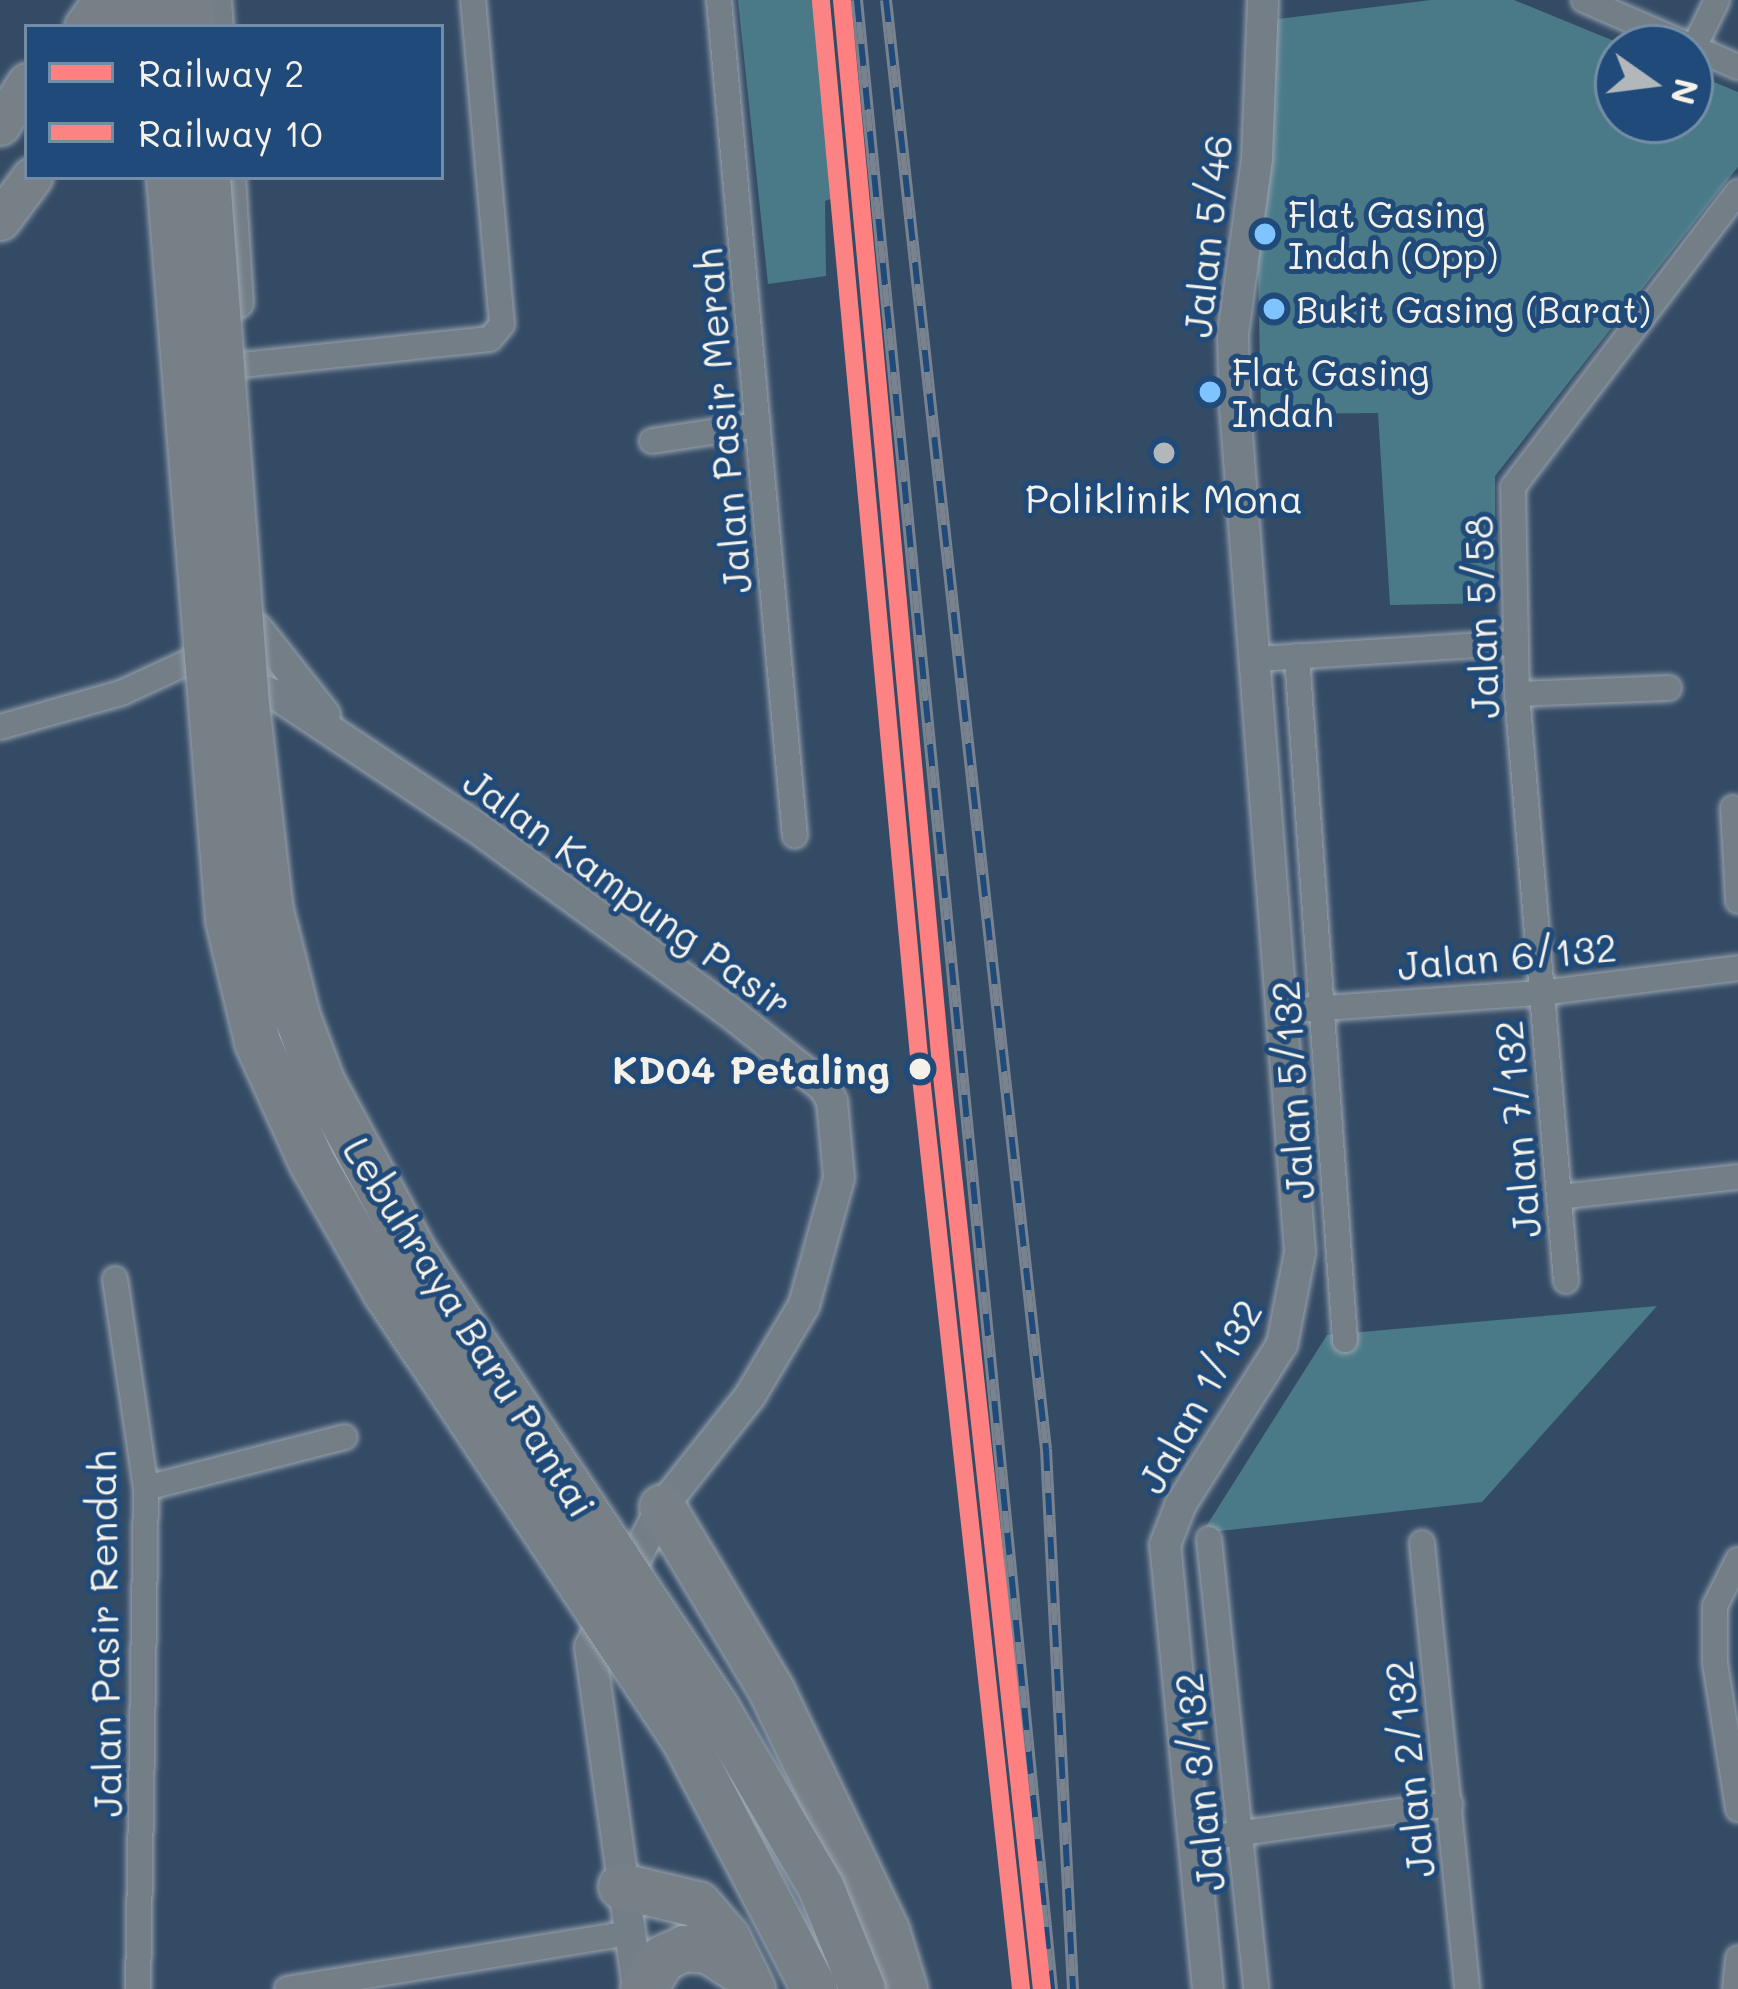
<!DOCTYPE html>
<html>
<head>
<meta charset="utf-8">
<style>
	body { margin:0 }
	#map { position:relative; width:1738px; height:1989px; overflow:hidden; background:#344b65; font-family:Mali,sans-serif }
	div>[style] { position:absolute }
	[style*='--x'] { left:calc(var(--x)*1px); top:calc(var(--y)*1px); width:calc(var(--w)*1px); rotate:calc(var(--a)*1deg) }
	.green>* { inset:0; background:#4a7a88 }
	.roads { filter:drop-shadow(0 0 3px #9ba5af) drop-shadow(0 0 3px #9ba5af) }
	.minor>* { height:24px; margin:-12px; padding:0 12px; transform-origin:12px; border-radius:12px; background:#737e87 }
	.tertiary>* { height:30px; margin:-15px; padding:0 15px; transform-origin:15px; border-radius:15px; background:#737e87 }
	.primary>* { height:39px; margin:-19.5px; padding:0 19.5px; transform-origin:19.5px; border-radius:19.5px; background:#788087 }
	.motorway>* { height:45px; margin:-22.5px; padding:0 22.5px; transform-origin:22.5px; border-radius:22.5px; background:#788087 }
	.rail>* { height:12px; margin-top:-6px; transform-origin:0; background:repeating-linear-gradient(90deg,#1f4a7a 0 22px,#78838f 0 44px); box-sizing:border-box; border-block:3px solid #78838f }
	.bridges { filter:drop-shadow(0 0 3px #9ba5af) drop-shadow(0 0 3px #9ba5af) }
	.motorway-bridge>* { height:45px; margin:-22.5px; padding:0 22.5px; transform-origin:22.5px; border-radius:22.5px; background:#788087 }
	.rail-1>* { height:18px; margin:-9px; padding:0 9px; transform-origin:9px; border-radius:9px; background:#ff8080 }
	.rail-2>* { height:18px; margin:-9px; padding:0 9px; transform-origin:9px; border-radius:9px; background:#fc8383 }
	.dots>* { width:33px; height:33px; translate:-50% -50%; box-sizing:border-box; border:6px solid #1f4a7a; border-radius:50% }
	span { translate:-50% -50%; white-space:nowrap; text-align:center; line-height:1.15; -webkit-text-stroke:10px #1f4a7a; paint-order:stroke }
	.bus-label { font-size:36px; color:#f4f1e8 }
	.left { translate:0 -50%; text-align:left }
	.street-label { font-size:39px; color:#f4f1e8 }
	.poi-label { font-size:39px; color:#f4f1e8 }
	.stop-label { font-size:39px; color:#f4f1e8; font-weight:700 }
	.right { translate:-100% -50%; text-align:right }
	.legend { position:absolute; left:24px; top:24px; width:420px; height:156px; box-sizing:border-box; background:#1f4a7a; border:3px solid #748da6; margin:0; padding:15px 21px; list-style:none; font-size:36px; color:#f4f1e8 }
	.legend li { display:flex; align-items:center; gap:24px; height:60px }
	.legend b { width:60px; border:3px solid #748da6 }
	.north { position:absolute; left:1594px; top:24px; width:120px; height:120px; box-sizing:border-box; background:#1f4a7a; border:3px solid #748da6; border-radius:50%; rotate:104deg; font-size:33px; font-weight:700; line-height:48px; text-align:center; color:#f4f1e8 }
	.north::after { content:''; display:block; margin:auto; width:42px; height:54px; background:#b1b7ba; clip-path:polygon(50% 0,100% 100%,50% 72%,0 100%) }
</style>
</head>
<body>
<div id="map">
	<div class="green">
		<i style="clip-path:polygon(738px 0,824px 0,842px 195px,825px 201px,826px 276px,768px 284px)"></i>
		<i style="clip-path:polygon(1431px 0,1514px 0,1631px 48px,1618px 48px,1618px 120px,1690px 120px,1690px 72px,1738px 92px,1738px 167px,1495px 476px,1495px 603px,1390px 605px,1378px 413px,1261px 414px,1253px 22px)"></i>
		<i style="clip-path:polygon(1657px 1306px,1482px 1502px,1202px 1533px,1327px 1335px)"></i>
	</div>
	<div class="roads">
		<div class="minor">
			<i style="--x:719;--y:0;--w:839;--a:84.81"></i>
			<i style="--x:1584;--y:0;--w:168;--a:23.5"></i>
			<i style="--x:1700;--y:35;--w:39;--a:-64"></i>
			<i style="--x:242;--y:365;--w:249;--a:-6"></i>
			<i style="--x:490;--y:339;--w:19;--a:-51"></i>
			<i style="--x:502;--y:324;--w:325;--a:-95.1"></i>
			<i style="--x:652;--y:441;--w:107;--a:-8.6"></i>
			<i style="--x:1297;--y:656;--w:686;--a:85.99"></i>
			<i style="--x:1257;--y:659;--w:257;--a:-3.6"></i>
			<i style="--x:1517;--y:694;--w:152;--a:-2.3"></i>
			<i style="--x:0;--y:727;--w:126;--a:-15.7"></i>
			<i style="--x:121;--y:693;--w:72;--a:-24.8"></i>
			<i style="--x:1733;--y:808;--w:93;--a:86.9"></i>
			<i style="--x:1282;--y:1011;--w:260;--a:-4"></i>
			<i style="--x:1541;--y:993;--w:199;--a:-7.2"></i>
			<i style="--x:1559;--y:1197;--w:180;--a:-6.4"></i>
			<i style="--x:115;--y:1279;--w:211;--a:81.6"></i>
			<i style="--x:146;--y:1488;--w:501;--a:90.91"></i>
			<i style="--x:1566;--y:1281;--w:589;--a:-94.77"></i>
			<i style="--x:1517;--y:694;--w:207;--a:-91.1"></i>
			<i style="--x:1513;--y:487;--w:371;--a:-52.7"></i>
			<i style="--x:146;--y:1488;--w:205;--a:-14.4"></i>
			<i style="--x:1209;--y:1539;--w:452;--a:84"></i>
			<i style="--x:1422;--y:1543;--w:448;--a:84.2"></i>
			<i style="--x:1738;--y:1560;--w:51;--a:116.6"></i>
			<i style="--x:1715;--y:1606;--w:57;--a:90"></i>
			<i style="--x:1715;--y:1663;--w:148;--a:81"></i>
			<i style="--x:1193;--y:1840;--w:260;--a:-8"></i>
			<i style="--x:287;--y:1989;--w:347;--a:-9.3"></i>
			<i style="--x:1735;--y:1989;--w:31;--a:-84"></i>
		</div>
		<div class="tertiary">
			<i style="--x:216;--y:0;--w:27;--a:86"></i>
			<i style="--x:230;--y:177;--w:126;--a:86.4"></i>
			<i style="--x:258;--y:630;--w:108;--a:51.8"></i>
			<i style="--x:229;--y:678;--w:54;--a:20.4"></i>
			<i style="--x:280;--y:697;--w:232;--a:33.6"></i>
			<i style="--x:473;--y:825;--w:314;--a:36.1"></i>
			<i style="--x:727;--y:1010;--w:125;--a:38.5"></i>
			<i style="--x:825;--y:1088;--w:16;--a:63"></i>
			<i style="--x:832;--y:1102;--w:76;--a:84.7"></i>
			<i style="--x:839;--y:1178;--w:132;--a:105.4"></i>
			<i style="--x:804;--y:1305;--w:106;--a:120.7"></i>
			<i style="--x:750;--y:1396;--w:142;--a:128.4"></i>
			<i style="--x:662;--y:1507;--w:157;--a:117.2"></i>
			<i style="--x:590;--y:1647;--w:345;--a:82"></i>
			<i style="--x:1208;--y:1989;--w:446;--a:-95.5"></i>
			<i style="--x:1165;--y:1545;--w:44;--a:-68.7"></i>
			<i style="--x:1181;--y:1504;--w:189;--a:-57.7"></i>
			<i style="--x:1282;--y:1344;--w:94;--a:-78.9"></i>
			<i style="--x:1300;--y:1252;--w:847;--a:-94.4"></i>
			<i style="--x:1235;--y:407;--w:73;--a:-91.6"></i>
			<i style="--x:1233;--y:334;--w:178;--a:-82.2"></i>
			<i style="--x:1257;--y:158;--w:158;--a:-87.8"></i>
		</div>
		<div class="primary">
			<i style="--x:84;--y:27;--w:33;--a:-55"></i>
			<i style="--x:125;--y:27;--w:28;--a:-72"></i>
			<i style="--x:0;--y:125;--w:50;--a:-57.3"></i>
			<i style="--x:0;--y:220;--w:54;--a:-53.3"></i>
		</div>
		<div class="motorway">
			<i style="--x:152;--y:0;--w:27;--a:84"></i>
			<i style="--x:189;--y:0;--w:27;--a:84"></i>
			<i style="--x:662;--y:1507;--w:213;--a:59.2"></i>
			<i style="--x:771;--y:1690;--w:266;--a:64.4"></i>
			<i style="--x:886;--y:1930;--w:62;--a:73"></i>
			<i style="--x:621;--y:1886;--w:79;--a:13.2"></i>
			<i style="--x:698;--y:1904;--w:45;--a:49.5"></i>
			<i style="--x:727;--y:1938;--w:57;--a:63.9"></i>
			<i style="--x:643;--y:1989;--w:36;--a:-58"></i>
			<i style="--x:662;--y:1958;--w:24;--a:-24"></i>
			<i style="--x:684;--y:1948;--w:24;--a:5"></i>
			<i style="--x:708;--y:1950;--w:44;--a:33"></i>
		</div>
	</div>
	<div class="rail">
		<i style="--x:857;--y:0;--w:1999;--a:84.4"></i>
		<i style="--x:886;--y:0;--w:1458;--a:83.7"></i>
		<i style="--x:1046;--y:1449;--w:541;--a:87.14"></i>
	</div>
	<div class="bridges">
		<div class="motorway-bridge">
			<i style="--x:169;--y:177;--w:745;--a:85.46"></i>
			<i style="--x:228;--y:920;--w:125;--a:76.6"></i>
			<i style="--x:257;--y:1042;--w:133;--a:65.6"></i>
			<i style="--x:312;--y:1163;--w:147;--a:60.3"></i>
			<i style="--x:385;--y:1291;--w:539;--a:56.28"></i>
			<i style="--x:684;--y:1739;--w:282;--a:62.5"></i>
			<i style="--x:207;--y:177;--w:528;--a:85.77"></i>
			<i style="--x:246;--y:704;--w:207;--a:83.4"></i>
			<i style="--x:270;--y:910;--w:110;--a:75.8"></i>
			<i style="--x:297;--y:1017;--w:71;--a:69.3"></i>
			<i style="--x:322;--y:1083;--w:196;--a:61.6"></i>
			<i style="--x:415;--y:1255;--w:544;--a:56.4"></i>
			<i style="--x:716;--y:1708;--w:208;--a:59.7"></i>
			<i style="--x:821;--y:1888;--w:109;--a:67.9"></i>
		</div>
	</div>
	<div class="rail-1">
		<i style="--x:842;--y:0;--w:1071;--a:84.69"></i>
		<i style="--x:941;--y:1066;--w:929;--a:83.76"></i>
	</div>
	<div class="rail-2">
		<i style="--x:821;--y:2;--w:1071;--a:84.69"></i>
		<i style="--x:920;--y:1068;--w:927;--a:83.74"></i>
	</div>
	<div class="dots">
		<i style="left:1265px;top:234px;background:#80c4ff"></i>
		<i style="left:1274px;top:309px;background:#80c4ff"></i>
		<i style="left:1210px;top:392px;background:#80c4ff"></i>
		<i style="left:1164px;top:453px;background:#b1b7ba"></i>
		<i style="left:920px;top:1069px;background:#f4f1e8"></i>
	</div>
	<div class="bus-label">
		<span class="left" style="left:1288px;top:234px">Flat Gasing<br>Indah (Opp)</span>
		<span class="left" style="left:1296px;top:309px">Bukit Gasing (Barat)</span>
		<span class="left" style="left:1232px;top:392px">Flat Gasing<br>Indah</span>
	</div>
	<div class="street-label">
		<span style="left:1207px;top:236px;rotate:-84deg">Jalan 5/46</span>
		<span style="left:722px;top:421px;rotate:-95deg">Jalan Pasir Merah</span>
		<span style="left:1481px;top:617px;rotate:-92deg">Jalan 5/58</span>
		<span style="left:628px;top:892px;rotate:36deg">Jalan Kampung Pasir</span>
		<span style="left:1507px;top:956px;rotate:-5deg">Jalan 6/132</span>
		<span style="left:1292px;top:1090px;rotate:-94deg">Jalan 5/132</span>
		<span style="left:1517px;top:1129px;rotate:-95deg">Jalan 7/132</span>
		<span style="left:470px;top:1327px;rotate:58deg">Lebuhraya Baru Pantai</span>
		<span style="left:1199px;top:1396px;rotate:-61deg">Jalan 1/132</span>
		<span style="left:104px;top:1634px;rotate:-91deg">Jalan Pasir Rendah</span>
		<span style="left:1409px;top:1769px;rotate:-96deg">Jalan 2/132</span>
		<span style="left:1199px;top:1782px;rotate:-96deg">Jalan 3/132</span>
	</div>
	<div class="poi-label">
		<span style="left:1164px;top:498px">Poliklinik Mona</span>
	</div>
	<div class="stop-label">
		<span class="right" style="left:890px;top:1069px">KD04 Petaling</span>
	</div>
	<ul class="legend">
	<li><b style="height:15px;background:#ff8080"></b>Railway 2</li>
	<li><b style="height:15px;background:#fc8383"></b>Railway 10</li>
	</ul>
	<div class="north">N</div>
</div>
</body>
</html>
